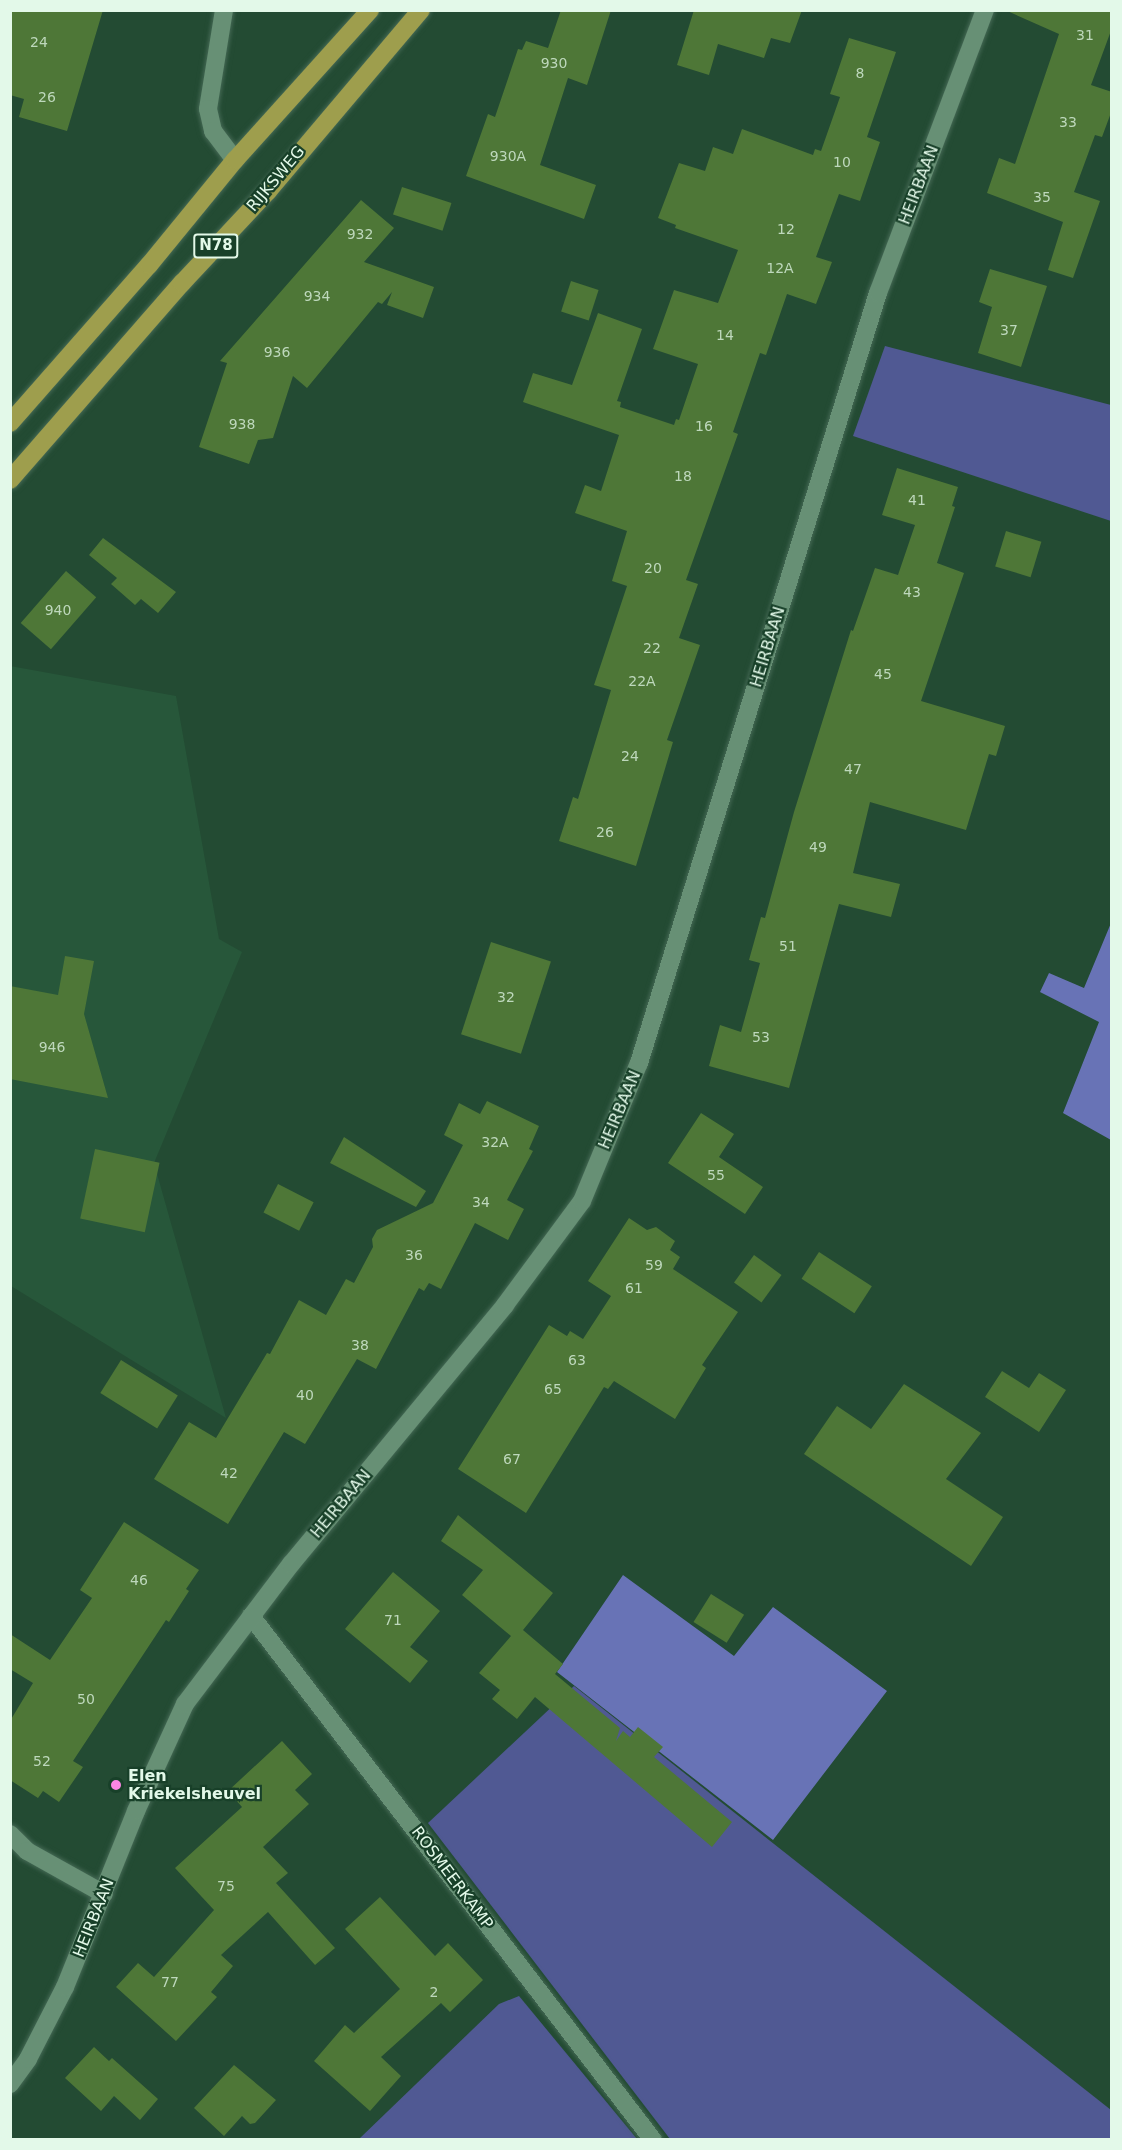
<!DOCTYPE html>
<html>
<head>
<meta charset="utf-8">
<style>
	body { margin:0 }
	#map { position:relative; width:1122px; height:2150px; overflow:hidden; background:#234b33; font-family:"DejaVu Sans",sans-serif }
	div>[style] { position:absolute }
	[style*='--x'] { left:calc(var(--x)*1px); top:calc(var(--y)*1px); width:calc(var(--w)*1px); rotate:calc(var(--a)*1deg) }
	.built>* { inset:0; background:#27573a }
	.green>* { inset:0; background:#505993 }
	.forest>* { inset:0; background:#6873b6 }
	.building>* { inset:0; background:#4e7737; transform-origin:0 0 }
	.roads { filter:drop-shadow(0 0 2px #446854) drop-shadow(0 0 2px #446854) }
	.minor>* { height:18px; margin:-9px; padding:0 9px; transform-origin:9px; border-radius:9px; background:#679075 }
	.major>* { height:18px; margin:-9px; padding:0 9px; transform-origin:9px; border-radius:9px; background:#9e9e4d }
	.dots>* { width:16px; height:16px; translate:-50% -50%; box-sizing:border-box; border:3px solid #184029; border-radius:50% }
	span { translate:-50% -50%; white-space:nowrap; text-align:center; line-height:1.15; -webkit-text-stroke:4.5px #184029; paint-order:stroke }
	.number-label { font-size:14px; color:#bed8bc }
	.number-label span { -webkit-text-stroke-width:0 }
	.shield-label span { padding:2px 4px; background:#184029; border:2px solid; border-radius:4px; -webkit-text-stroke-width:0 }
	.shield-label { font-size:15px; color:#e3f9e9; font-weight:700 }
	.street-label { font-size:16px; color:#e3f9e9 }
	.poi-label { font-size:16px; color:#e3f9e9; font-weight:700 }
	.left { translate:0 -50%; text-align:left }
	.frame { position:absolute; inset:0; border:12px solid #e3f9e9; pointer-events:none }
</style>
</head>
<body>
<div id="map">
	<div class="built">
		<i style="clip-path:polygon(10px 666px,176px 696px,219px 939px,242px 952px,154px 1163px,226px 1418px,11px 1286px)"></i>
	</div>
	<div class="green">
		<i style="clip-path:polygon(885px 346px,1111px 405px,1111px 521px,853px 436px)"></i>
		<i style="clip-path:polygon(574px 1686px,1111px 2110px,1111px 2139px,670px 2139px,428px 1823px)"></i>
		<i style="clip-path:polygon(519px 1996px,637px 2139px,359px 2139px,499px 2004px)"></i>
	</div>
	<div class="forest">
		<i style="clip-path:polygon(1111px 923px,1111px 1140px,1063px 1113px,1099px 1022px,1040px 992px,1049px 973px,1084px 988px)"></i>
		<i style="clip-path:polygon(623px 1575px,734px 1656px,773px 1607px,887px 1691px,773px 1840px,557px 1672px)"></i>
	</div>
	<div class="building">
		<i style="clip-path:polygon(10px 10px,103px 10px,67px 131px,19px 117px,24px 99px,10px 95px)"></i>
		<i style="clip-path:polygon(561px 10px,611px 10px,587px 85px,568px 78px,540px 165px,596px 185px,584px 219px,466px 176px,488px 114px,495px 117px,518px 49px,522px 50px,526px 41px,548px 48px)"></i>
		<i style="clip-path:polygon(694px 10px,802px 10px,790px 43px,771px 38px,764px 58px,718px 44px,709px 75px,677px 65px)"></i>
		<i style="clip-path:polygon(1005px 10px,1112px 10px,1112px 28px,1091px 85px,1112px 92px,1112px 110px,1102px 137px,1095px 135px,1074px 192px,1100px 201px,1073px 278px,1048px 270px,1063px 222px,987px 193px,999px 158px,1015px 164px,1059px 34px)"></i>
		<i style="clip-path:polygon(849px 38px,896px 52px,867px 137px,880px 142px,860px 201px,839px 194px,816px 257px,832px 262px,816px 304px,787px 294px,766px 355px,760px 353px,733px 432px,738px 434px,686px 580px,698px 584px,679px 638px,700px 645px,667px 740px,673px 742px,636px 866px,559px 841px,573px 797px,578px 799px,611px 690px,594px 685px,627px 586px,612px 581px,627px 531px,575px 513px,585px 485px,601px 491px,619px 435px,523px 402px,533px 373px,572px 385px,598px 313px,642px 329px,617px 401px,621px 402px,620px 407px,674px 425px,676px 419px,679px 420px,698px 364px,653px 349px,674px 290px,718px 303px,738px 250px,675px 228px,676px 225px,658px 218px,679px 163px,705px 171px,713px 147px,733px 154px,742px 129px,813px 155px,815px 149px,821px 151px,840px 97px,830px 94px)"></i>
		<i style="left:402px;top:187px;width:52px;height:29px;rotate:18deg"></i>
		<i style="clip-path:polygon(361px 200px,394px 228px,364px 262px,434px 287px,423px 318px,387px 305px,392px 292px,382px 304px,378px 302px,307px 388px,293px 376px,273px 438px,258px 440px,249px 464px,199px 447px,227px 363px,220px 361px)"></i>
		<i style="clip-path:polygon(990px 269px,1047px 286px,1021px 367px,978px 353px,992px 307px,979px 302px)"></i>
		<i style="left:571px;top:281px;width:29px;height:32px;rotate:18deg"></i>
		<i style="clip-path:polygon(897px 468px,958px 487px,952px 506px,955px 507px,937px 563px,964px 573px,921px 701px,1005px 726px,996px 756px,989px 754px,966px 830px,870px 802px,853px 873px,900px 884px,891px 917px,839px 904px,789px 1088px,709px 1066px,720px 1025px,741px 1032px,760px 963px,749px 960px,761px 917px,765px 918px,794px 812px,851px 630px,853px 631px,875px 568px,898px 575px,915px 525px,882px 515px)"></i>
		<i style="left:1006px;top:531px;width:37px;height:37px;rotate:17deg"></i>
		<i style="clip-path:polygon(103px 538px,176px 592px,158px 613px,141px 599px,135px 605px,111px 584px,117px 578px,89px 555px)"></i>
		<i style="left:66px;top:571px;width:40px;height:69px;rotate:41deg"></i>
		<i style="left:491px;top:942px;width:63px;height:97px;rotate:18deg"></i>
		<i style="clip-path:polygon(65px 956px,94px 961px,84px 1014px,108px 1098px,10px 1079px,10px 986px,58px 995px)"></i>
		<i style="clip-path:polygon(487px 1101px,539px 1126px,529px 1149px,533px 1151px,507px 1200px,524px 1209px,508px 1240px,475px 1223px,441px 1289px,429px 1283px,424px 1291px,419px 1288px,376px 1369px,357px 1359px,305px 1444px,284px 1432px,228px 1524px,154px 1479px,189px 1422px,216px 1438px,267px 1353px,270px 1354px,299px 1300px,326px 1315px,346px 1279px,354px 1283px,373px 1247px,372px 1239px,377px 1230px,433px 1203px,463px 1145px,444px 1135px,459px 1103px,480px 1114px)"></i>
		<i style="clip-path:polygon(701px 1113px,734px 1134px,719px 1157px,763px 1187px,745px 1214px,668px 1163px)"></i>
		<i style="clip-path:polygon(344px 1137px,426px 1191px,416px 1207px,330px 1163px)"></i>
		<i style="left:95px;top:1149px;width:66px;height:71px;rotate:12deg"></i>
		<i style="left:278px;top:1184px;width:40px;height:32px;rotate:27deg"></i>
		<i style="clip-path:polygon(629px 1218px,647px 1230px,656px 1227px,675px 1241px,670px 1250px,680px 1257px,673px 1269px,738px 1312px,702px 1365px,706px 1368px,675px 1419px,614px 1381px,608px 1389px,604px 1387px,526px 1513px,458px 1469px,549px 1325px,567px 1336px,570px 1331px,583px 1339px,611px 1296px,588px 1281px)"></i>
		<i style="left:819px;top:1252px;width:63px;height:32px;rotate:33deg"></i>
		<i style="left:754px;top:1255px;width:34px;height:34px;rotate:36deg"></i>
		<i style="left:121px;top:1360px;width:67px;height:39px;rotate:32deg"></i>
		<i style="clip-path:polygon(1002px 1371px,1029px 1388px,1039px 1373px,1066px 1390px,1039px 1432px,985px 1397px)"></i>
		<i style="clip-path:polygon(904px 1384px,981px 1433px,946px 1479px,1003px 1517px,971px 1566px,804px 1454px,837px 1406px,871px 1429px)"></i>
		<i style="clip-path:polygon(458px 1515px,553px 1593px,523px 1630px,563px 1664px,555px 1674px,620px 1728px,616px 1741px,623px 1731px,630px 1737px,638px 1727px,663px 1747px,654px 1757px,732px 1822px,712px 1847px,535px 1697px,517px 1719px,492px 1699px,500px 1690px,479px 1673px,511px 1636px,462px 1595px,483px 1570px,441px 1541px)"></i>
		<i style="clip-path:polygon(124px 1522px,199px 1570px,186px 1589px,189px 1591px,169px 1622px,166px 1620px,73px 1761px,83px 1767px,59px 1802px,43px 1791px,38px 1798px,10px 1780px,10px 1721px,33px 1683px,10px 1669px,10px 1634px,50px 1660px,92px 1598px,80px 1590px)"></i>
		<i style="clip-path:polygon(393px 1572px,440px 1611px,410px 1647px,428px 1661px,410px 1683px,345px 1629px)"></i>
		<i style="left:711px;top:1594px;width:39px;height:33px;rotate:32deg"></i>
		<i style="clip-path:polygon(282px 1741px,312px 1774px,295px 1790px,309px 1804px,263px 1847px,288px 1873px,276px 1883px,335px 1948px,315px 1965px,268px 1912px,221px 1955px,233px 1966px,211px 1992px,217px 1997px,176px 2041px,116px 1987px,138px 1963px,154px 1977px,214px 1910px,175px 1868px,242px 1807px,228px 1791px)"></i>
		<i style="clip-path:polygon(380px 1897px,435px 1956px,448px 1943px,483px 1980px,450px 2012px,441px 2003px,381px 2057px,401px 2076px,370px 2111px,314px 2061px,345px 2025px,354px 2033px,400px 1989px,345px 1929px)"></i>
		<i style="clip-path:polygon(94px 2047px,109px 2061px,112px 2058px,158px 2099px,140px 2120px,114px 2096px,101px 2111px,65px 2078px)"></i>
		<i style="clip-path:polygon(234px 2065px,276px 2100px,255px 2123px,250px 2124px,242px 2116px,224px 2136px,194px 2108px)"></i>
	</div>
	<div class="roads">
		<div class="minor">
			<i style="--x:224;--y:10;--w:100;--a:99.2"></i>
			<i style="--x:208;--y:109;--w:23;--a:77"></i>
			<i style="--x:213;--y:131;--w:36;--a:53"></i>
			<i style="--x:251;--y:1616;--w:660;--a:52.51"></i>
			<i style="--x:10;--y:1834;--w:24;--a:45"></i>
			<i style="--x:27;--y:1851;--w:88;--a:29.2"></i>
			<i style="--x:10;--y:2084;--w:31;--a:-54"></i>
			<i style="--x:28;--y:2059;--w:81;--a:-62.8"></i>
			<i style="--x:65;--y:1987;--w:190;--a:-68"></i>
			<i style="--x:136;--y:1811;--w:118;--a:-65.4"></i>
			<i style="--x:185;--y:1704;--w:176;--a:-52.9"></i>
			<i style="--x:291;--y:1564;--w:336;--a:-50.4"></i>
			<i style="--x:505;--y:1305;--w:129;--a:-53.5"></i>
			<i style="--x:582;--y:1201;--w:149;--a:-67.6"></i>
			<i style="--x:639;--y:1063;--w:806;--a:-72.76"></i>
			<i style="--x:878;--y:293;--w:303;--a:-69.3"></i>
		</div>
		<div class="major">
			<i style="--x:10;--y:423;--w:210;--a:-48.7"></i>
			<i style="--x:149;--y:265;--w:136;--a:-50.7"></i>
			<i style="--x:235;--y:160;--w:202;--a:-48"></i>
			<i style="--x:10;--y:480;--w:262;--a:-48.9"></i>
			<i style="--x:182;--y:283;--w:126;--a:-46.9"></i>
			<i style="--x:268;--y:191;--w:237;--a:-49.8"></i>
		</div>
	</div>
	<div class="dots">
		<i style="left:116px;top:1785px;background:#fc86e4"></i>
	</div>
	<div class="number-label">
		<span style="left:1085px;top:35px">31</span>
		<span style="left:39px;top:42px">24</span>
		<span style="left:554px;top:63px">930</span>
		<span style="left:860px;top:73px">8</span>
		<span style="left:47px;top:97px">26</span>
		<span style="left:1068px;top:122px">33</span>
		<span style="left:508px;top:156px">930A</span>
		<span style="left:842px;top:162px">10</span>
		<span style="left:1042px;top:197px">35</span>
		<span style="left:786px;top:229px">12</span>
		<span style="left:360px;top:234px">932</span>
		<span style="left:780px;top:268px">12A</span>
		<span style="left:317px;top:296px">934</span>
		<span style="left:1009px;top:330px">37</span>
		<span style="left:725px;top:335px">14</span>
		<span style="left:277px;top:352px">936</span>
		<span style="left:242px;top:424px">938</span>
		<span style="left:704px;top:426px">16</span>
		<span style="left:683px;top:476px">18</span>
		<span style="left:917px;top:500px">41</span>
		<span style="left:653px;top:568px">20</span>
		<span style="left:912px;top:592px">43</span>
		<span style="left:58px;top:610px">940</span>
		<span style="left:652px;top:648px">22</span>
		<span style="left:883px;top:674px">45</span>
		<span style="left:642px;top:681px">22A</span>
		<span style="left:630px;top:756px">24</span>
		<span style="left:853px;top:769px">47</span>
		<span style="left:605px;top:832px">26</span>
		<span style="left:818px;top:847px">49</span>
		<span style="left:788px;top:946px">51</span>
		<span style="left:506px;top:997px">32</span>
		<span style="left:761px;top:1037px">53</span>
		<span style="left:52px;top:1047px">946</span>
		<span style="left:495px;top:1142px">32A</span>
		<span style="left:716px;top:1175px">55</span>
		<span style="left:481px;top:1202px">34</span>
		<span style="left:414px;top:1255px">36</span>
		<span style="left:654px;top:1265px">59</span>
		<span style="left:634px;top:1288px">61</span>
		<span style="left:360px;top:1345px">38</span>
		<span style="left:577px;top:1360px">63</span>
		<span style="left:553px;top:1389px">65</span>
		<span style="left:305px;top:1395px">40</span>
		<span style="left:512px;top:1459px">67</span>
		<span style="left:229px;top:1473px">42</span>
		<span style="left:139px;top:1580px">46</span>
		<span style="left:393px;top:1620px">71</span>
		<span style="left:86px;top:1699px">50</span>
		<span style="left:42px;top:1761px">52</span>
		<span style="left:226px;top:1886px">75</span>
		<span style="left:170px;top:1982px">77</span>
		<span style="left:434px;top:1992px">2</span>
	</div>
	<div class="shield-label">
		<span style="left:216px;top:246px">N78</span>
	</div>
	<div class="street-label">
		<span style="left:276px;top:179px;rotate:-50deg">RIJKSWEG</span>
		<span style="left:919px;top:185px;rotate:-69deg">HEIRBAAN</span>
		<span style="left:768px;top:647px;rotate:-73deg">HEIRBAAN</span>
		<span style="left:620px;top:1110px;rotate:-67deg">HEIRBAAN</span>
		<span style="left:341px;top:1504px;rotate:-50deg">HEIRBAAN</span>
		<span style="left:452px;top:1878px;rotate:53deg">ROSMEERKAMP</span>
		<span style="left:94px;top:1918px;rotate:-68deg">HEIRBAAN</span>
	</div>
	<div class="poi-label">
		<span class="left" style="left:128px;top:1785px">Elen<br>Kriekelsheuvel</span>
	</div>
	<div class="frame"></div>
</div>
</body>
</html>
